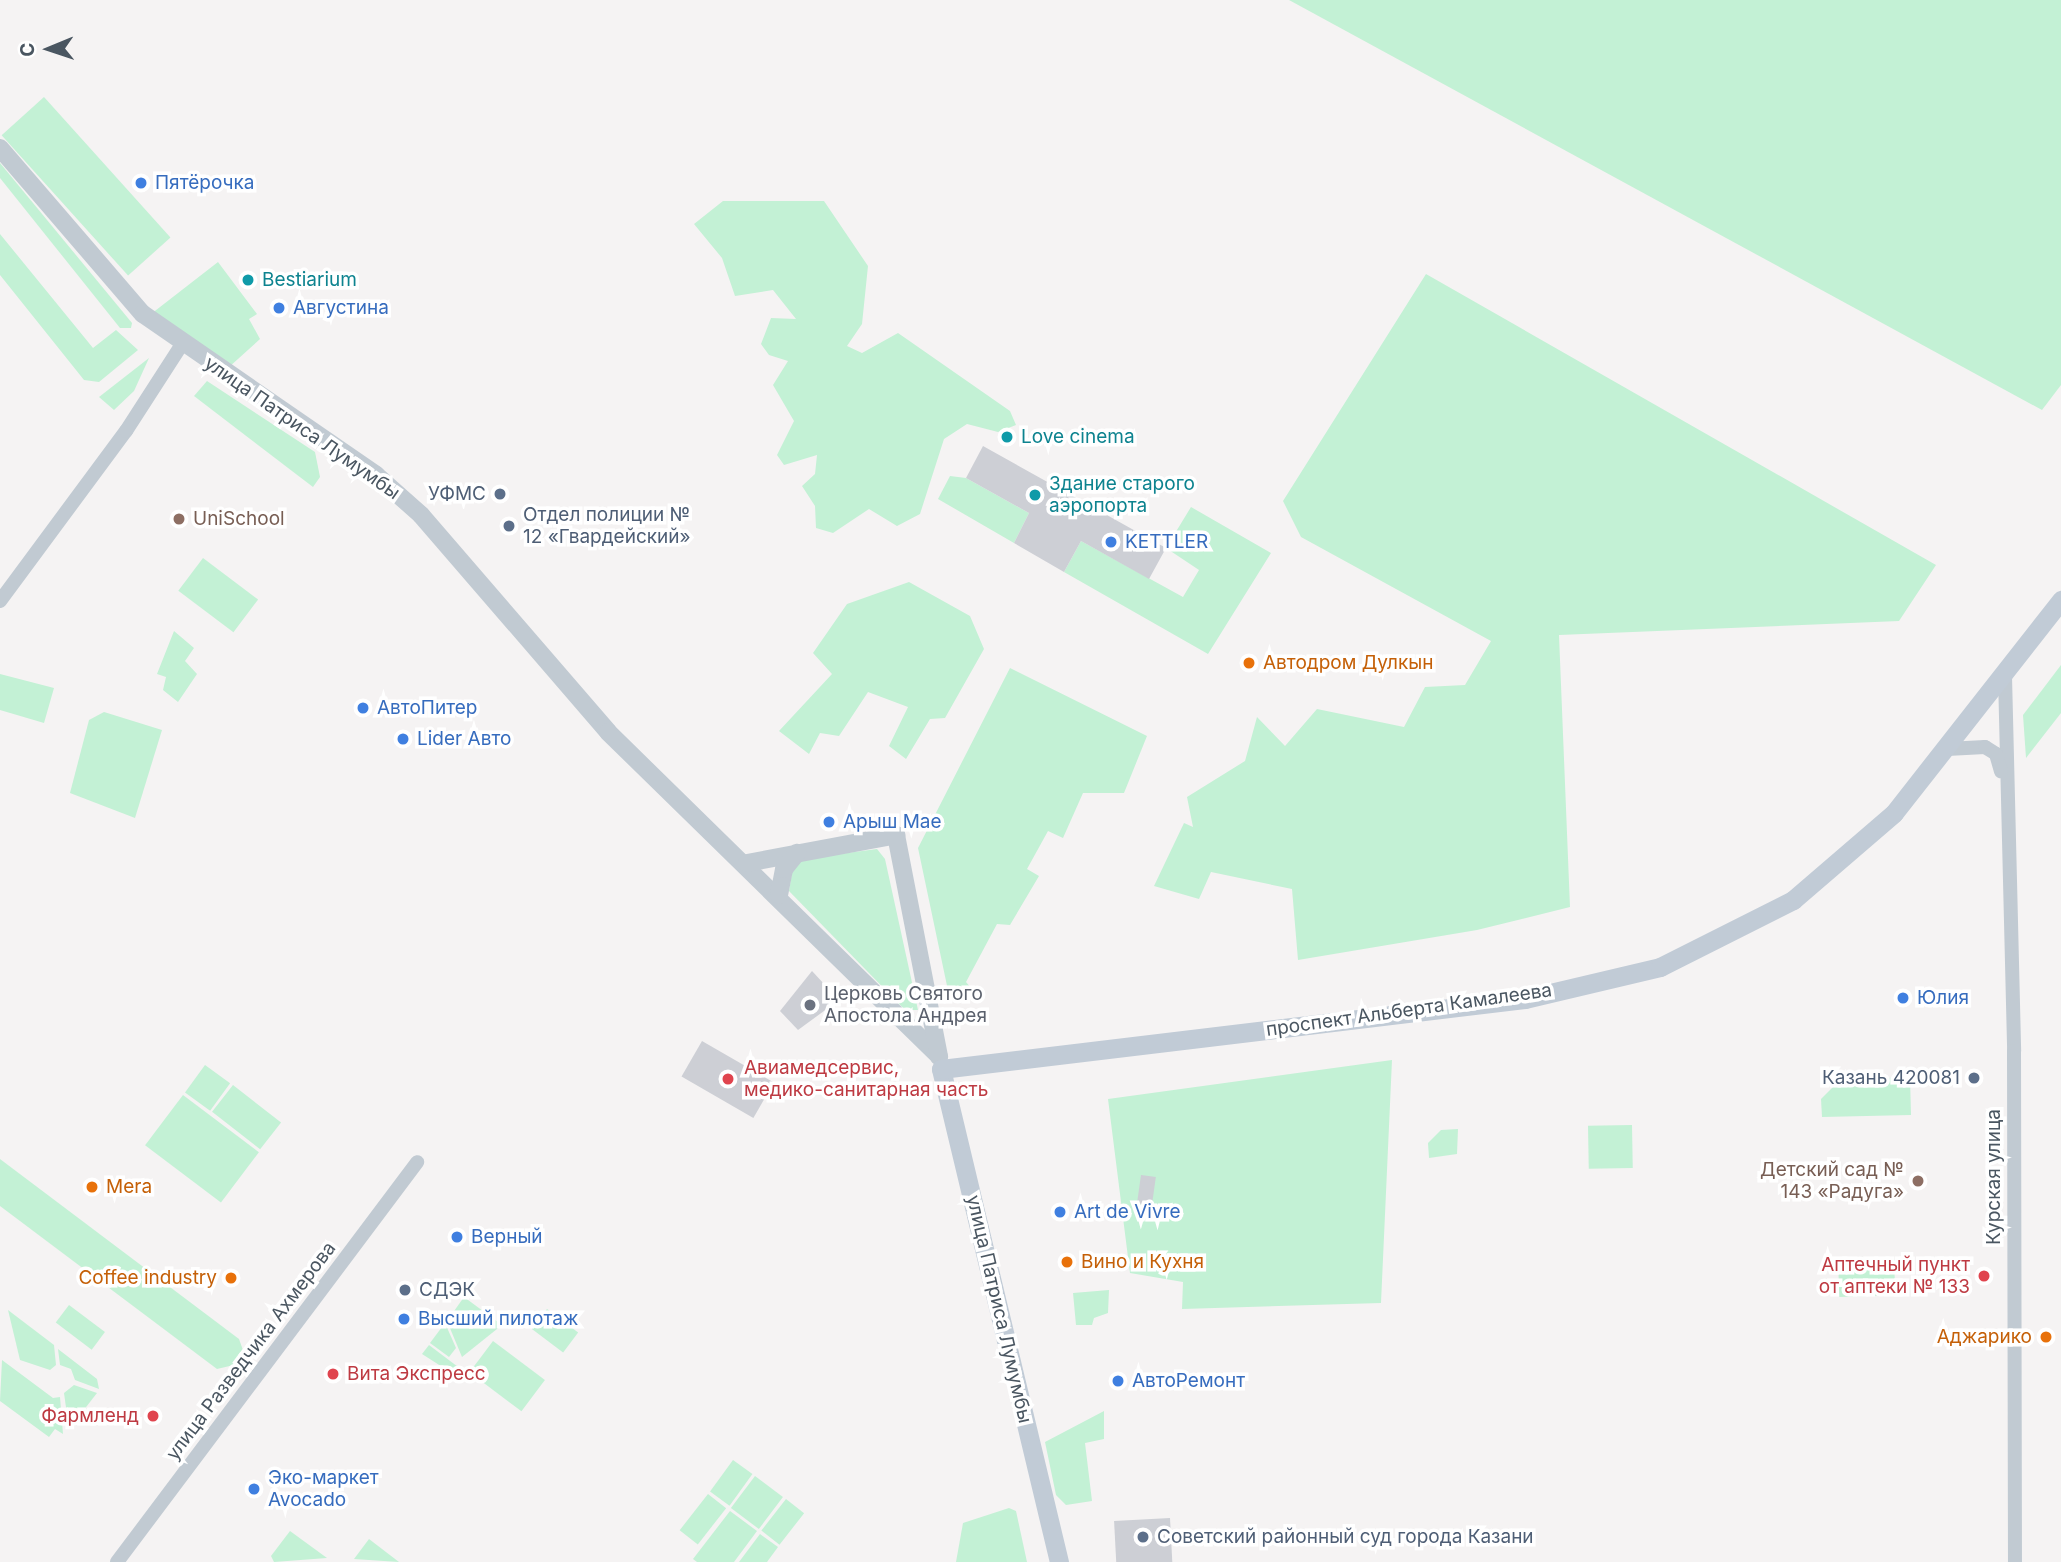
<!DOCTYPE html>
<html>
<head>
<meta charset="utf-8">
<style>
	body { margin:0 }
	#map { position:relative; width:2061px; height:1562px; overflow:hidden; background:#f5f3f3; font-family:Inter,sans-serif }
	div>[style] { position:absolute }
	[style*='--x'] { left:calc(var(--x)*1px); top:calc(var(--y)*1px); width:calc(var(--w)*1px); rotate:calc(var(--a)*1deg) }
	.green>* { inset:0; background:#c3f1d5; transform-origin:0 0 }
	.building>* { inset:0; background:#cdcfd5; transform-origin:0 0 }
	.minor>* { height:14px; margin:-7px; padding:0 7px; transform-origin:7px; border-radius:7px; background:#c1cad2 }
	.tertiary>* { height:18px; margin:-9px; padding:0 9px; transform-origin:9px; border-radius:9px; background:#c1cad2 }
	.secondary>* { height:19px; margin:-9.5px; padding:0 9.5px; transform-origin:9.5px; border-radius:9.5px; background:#c1cbd6 }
	.dots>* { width:19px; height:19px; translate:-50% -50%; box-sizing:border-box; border:4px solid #fff; border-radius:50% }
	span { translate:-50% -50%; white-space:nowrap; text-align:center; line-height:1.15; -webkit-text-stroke:7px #fff; paint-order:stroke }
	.shop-label { font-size:19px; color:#366cbe }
	.left { translate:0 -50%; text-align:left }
	.culture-label { font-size:19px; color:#0d838f }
	.street-label { font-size:19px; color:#4a5661 }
	.service-label { font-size:19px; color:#4e5e75 }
	.right { translate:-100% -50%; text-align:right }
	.education-label { font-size:19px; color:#785e54 }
	.food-label { font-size:19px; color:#c56008 }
	.worship-label { font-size:19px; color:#5b616d }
	.health-label { font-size:19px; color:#be3a42 }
	.north { position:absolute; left:14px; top:14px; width:70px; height:70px; -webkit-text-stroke:5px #fff; paint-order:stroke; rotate:268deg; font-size:19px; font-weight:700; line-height:28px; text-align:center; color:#4a5661 }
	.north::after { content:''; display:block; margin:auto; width:24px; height:32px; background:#4a5661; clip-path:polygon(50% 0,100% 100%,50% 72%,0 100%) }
</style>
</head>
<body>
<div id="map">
	<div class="green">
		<i style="clip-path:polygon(1289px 0,2061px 0,2061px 385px,2042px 410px)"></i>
		<i style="left:44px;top:97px;width:189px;height:57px;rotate:48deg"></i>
		<i style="clip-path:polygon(0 163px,132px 323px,131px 328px,120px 328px,0 178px)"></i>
		<i style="clip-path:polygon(723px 201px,824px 201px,868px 266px,862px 324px,847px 346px,862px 353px,898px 333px,1010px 411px,1016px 425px,998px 432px,967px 424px,944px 439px,920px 514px,897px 526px,869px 509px,833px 533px,816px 528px,815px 506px,802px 486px,815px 474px,817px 455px,784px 465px,777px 455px,794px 421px,773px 385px,788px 361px,769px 355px,761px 344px,771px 318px,796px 319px,773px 290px,735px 296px,722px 258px,694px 224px)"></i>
		<i style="clip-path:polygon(0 234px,93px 348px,116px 330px,138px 350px,99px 382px,84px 380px,0 275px)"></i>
		<i style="clip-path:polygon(218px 262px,257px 314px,249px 319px,260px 339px,228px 368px,151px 314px)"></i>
		<i style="clip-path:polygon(1426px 274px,1936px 565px,1899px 621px,1559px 635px,1570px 907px,1477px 930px,1298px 960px,1292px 889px,1211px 872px,1199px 899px,1154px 886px,1184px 823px,1193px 827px,1187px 797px,1245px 761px,1257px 717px,1285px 746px,1317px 709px,1404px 727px,1425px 687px,1465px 685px,1491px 641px,1301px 537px,1283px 501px)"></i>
		<i style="clip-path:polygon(149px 358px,134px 391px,114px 410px,99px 397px)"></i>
		<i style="clip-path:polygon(207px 381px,315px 452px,320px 477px,313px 487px,194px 396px)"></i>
		<i style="clip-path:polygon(950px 476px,966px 478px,1029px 513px,1014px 543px,938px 499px)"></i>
		<i style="clip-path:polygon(1191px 507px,1271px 553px,1208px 654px,1064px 572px,1081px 541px,1183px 597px,1199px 570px,1166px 548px)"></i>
		<i style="left:203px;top:558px;width:69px;height:41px;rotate:37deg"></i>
		<i style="clip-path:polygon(909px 582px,970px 616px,984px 649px,945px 718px,930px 719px,906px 759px,889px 746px,908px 707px,868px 692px,839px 736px,820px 733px,809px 754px,779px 731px,832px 674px,813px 653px,847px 604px)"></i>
		<i style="clip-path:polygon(174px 631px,194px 648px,185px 661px,197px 674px,178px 702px,163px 690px,166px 677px,157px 674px)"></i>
		<i style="clip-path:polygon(2061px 665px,2061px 713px,2026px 758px,2023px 715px)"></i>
		<i style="clip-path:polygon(1010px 668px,1147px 736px,1124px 793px,1083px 793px,1063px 838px,1048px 831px,1027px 869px,1039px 876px,1010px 925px,997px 924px,966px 982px,978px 996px,950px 1000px,918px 848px)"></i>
		<i style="clip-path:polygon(0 674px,54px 688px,44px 723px,0 710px)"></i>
		<i style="clip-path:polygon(104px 712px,162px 730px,135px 818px,70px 793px,89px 720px)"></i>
		<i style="clip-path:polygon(877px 849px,885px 859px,918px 1010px,905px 1010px,789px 891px,794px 860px)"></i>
		<i style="clip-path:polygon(1392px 1060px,1381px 1303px,1182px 1309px,1183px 1282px,1130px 1273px,1108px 1099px)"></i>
		<i style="left:205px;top:1065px;width:31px;height:34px;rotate:36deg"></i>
		<i style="clip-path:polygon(1910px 1077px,1911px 1115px,1822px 1117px,1821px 1099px,1840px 1080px)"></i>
		<i style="left:233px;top:1085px;width:61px;height:34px;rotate:38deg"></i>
		<i style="left:183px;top:1095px;width:95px;height:63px;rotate:37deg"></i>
		<i style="left:1632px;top:1125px;width:43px;height:44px;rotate:89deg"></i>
		<i style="clip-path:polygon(1458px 1129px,1457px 1154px,1429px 1158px,1428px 1143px,1441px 1130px)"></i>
		<i style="clip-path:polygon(0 1159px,239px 1339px,244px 1353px,238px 1364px,217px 1369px,0 1206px)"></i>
		<i style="left:1894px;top:1258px;width:37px;height:56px;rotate:88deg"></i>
		<i style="clip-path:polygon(1109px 1290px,1108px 1313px,1094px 1318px,1092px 1325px,1076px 1325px,1073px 1293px)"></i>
		<i style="clip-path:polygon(464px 1297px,502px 1325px,462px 1357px,447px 1321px)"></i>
		<i style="left:69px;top:1305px;width:45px;height:22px;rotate:37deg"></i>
		<i style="left:547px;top:1309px;width:39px;height:25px;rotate:37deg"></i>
		<i style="clip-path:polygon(8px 1310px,54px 1345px,56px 1365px,50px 1370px,20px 1360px)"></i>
		<i style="clip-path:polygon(445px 1323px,456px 1348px,449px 1357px,430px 1343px)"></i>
		<i style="left:493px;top:1341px;width:65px;height:39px;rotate:37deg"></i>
		<i style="clip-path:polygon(429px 1345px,466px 1373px,461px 1379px,422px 1354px)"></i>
		<i style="clip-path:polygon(58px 1349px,97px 1379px,99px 1389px,75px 1380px,71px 1369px,60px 1365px)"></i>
		<i style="clip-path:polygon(2px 1360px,53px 1398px,60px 1397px,63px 1434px,55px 1429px,49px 1437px,0 1401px)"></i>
		<i style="clip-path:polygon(74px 1385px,97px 1393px,69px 1429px,64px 1393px)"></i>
		<i style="clip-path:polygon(1104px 1411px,1104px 1439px,1085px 1443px,1092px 1501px,1066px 1505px,1056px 1495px,1045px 1442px)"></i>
		<i style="left:733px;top:1460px;width:24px;height:39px;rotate:36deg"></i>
		<i style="left:755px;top:1476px;width:35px;height:40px;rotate:37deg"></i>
		<i style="left:708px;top:1494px;width:23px;height:46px;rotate:38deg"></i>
		<i style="left:786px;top:1499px;width:23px;height:40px;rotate:38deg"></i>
		<i style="clip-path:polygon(1009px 1508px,1016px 1511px,1027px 1562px,956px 1562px,963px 1523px)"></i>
		<i style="clip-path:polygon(730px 1511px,757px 1531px,734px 1562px,697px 1562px,693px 1559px)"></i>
		<i style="clip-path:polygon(290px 1531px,327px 1558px,274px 1562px,271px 1556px)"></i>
		<i style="clip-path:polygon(760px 1534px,778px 1547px,767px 1562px,739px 1562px)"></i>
		<i style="clip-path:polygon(369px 1539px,399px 1562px,354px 1559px)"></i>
	</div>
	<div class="building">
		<i style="clip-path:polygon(983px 446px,1166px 548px,1149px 579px,1081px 541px,1064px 572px,1014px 543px,1029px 513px,966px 478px)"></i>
		<i style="clip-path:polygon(812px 971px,839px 1000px,798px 1030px,780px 1011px)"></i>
		<i style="left:702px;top:1041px;width:83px;height:41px;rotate:30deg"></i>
		<i style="left:1141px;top:1175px;width:15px;height:29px;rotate:8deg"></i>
		<i style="left:1170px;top:1518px;width:44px;height:56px;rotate:87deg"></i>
	</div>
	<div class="minor">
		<i style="--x:0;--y:601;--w:212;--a:-53.5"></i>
		<i style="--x:126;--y:431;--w:103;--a:-57.2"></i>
		<i style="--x:2005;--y:676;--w:375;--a:88.6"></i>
		<i style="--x:2014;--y:1051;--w:511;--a:89.89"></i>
		<i style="--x:1947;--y:749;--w:38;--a:-3"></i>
		<i style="--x:1985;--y:747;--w:13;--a:32"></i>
		<i style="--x:1996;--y:754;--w:18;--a:74"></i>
		<i style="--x:117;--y:1562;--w:500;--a:-53.1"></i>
	</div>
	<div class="tertiary">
		<i style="--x:0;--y:148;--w:219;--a:49.3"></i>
		<i style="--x:143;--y:314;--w:283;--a:34.6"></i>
		<i style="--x:376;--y:475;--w:60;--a:41.6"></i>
		<i style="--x:421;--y:515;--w:286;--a:49.2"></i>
		<i style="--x:608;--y:732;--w:463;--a:44.4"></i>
		<i style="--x:747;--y:863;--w:152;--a:-10.6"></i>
		<i style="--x:896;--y:835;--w:226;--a:79"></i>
		<i style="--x:779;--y:895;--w:26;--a:-79"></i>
		<i style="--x:784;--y:869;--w:21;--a:-51"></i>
	</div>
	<div class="secondary">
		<i style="--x:1059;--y:1562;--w:507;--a:-103.46"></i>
		<i style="--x:941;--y:1069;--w:588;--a:-6.84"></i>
		<i style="--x:1525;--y:999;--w:139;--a:-13.3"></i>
		<i style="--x:1660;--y:967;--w:149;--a:-26.7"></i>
		<i style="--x:1793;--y:900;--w:133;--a:-40.7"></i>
		<i style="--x:1894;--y:813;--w:271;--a:-51.9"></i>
	</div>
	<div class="dots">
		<i style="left:141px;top:183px;background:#3f7fe0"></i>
		<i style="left:248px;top:280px;background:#0f9aa8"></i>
		<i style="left:279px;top:308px;background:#3f7fe0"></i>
		<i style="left:1007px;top:437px;background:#0f9aa8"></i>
		<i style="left:500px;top:494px;background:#5c6f8a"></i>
		<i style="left:1035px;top:495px;background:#0f9aa8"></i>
		<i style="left:179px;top:519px;background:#8d6e63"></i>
		<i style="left:509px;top:526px;background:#5c6f8a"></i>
		<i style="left:1111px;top:542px;background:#3f7fe0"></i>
		<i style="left:1249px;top:663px;background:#e8710a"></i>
		<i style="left:363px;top:708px;background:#3f7fe0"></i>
		<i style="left:403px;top:739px;background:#3f7fe0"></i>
		<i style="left:829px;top:822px;background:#3f7fe0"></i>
		<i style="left:1903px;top:998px;background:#3f7fe0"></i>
		<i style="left:810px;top:1005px;background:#6b7280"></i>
		<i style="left:1974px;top:1078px;background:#5c6f8a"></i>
		<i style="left:728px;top:1079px;background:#e0444e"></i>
		<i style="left:1918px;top:1181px;background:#8d6e63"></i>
		<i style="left:92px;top:1187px;background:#e8710a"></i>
		<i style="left:1060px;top:1212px;background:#3f7fe0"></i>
		<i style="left:457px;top:1237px;background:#3f7fe0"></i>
		<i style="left:1067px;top:1262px;background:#e8710a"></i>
		<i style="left:1984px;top:1276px;background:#e0444e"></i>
		<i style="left:231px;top:1278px;background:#e8710a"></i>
		<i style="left:405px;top:1290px;background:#5c6f8a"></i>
		<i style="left:404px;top:1319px;background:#3f7fe0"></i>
		<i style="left:2046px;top:1337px;background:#e8710a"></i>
		<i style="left:333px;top:1374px;background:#e0444e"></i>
		<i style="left:1118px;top:1381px;background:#3f7fe0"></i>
		<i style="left:153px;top:1416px;background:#e0444e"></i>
		<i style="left:254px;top:1489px;background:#3f7fe0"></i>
		<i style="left:1143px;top:1537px;background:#5c6f8a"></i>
	</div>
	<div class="shop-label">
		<span class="left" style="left:155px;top:183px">Пятёрочка</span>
		<span class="left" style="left:293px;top:308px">Августина</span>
		<span class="left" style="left:1125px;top:542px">KETTLER</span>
		<span class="left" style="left:377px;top:708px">АвтоПитер</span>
		<span class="left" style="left:417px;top:739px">Lider Авто</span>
		<span class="left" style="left:843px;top:822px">Арыш Мае</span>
		<span class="left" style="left:1917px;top:998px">Юлия</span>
		<span class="left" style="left:1074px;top:1212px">Art de Vivre</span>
		<span class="left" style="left:471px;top:1237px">Верный</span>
		<span class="left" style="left:418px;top:1319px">Высший пилотаж</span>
		<span class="left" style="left:1132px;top:1381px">АвтоРемонт</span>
		<span class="left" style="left:268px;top:1489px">Эко-маркет<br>Avocado</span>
	</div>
	<div class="culture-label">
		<span class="left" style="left:262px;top:280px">Bestiarium</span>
		<span class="left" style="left:1021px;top:437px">Love cinema</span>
		<span class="left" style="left:1049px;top:495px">Здание старого<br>аэропорта</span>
	</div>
	<div class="street-label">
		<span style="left:302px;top:428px;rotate:35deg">улица Патриса Лумумбы</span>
		<span style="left:1409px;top:1010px;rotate:-8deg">проспект Альберта Камалеева</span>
		<span style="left:1994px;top:1177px;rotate:-90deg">Курская улица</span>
		<span style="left:999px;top:1309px;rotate:77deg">улица Патриса Лумумбы</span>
		<span style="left:251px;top:1351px;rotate:-53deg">улица Разведчика Ахмерова</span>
	</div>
	<div class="service-label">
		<span class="right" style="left:486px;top:494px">УФМС</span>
		<span class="left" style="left:523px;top:526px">Отдел полиции №<br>12 «Гвардейский»</span>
		<span class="right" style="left:1960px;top:1078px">Казань 420081</span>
		<span class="left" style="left:419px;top:1290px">СДЭК</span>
		<span class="left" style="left:1157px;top:1537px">Советский районный суд города Казани</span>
	</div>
	<div class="education-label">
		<span class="left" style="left:193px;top:519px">UniSchool</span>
		<span class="right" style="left:1904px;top:1181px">Детский сад №<br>143 «Радуга»</span>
	</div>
	<div class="food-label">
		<span class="left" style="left:1263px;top:663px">Автодром Дулкын</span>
		<span class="left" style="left:106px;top:1187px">Mera</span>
		<span class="left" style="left:1081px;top:1262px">Вино и Кухня</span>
		<span class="right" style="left:217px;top:1278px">Coffee industry</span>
		<span class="right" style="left:2032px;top:1337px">Аджарико</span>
	</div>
	<div class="worship-label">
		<span class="left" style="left:824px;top:1005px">Церковь Святого<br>Апостола Андрея</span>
	</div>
	<div class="health-label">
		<span class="left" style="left:744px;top:1079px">Авиамедсервис,<br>медико-санитарная часть</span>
		<span class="right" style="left:1970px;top:1276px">Аптечный пункт<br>от аптеки № 133</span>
		<span class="left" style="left:347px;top:1374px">Вита Экспресс</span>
		<span class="right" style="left:139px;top:1416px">Фармленд</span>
	</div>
	<div class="north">С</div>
</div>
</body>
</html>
